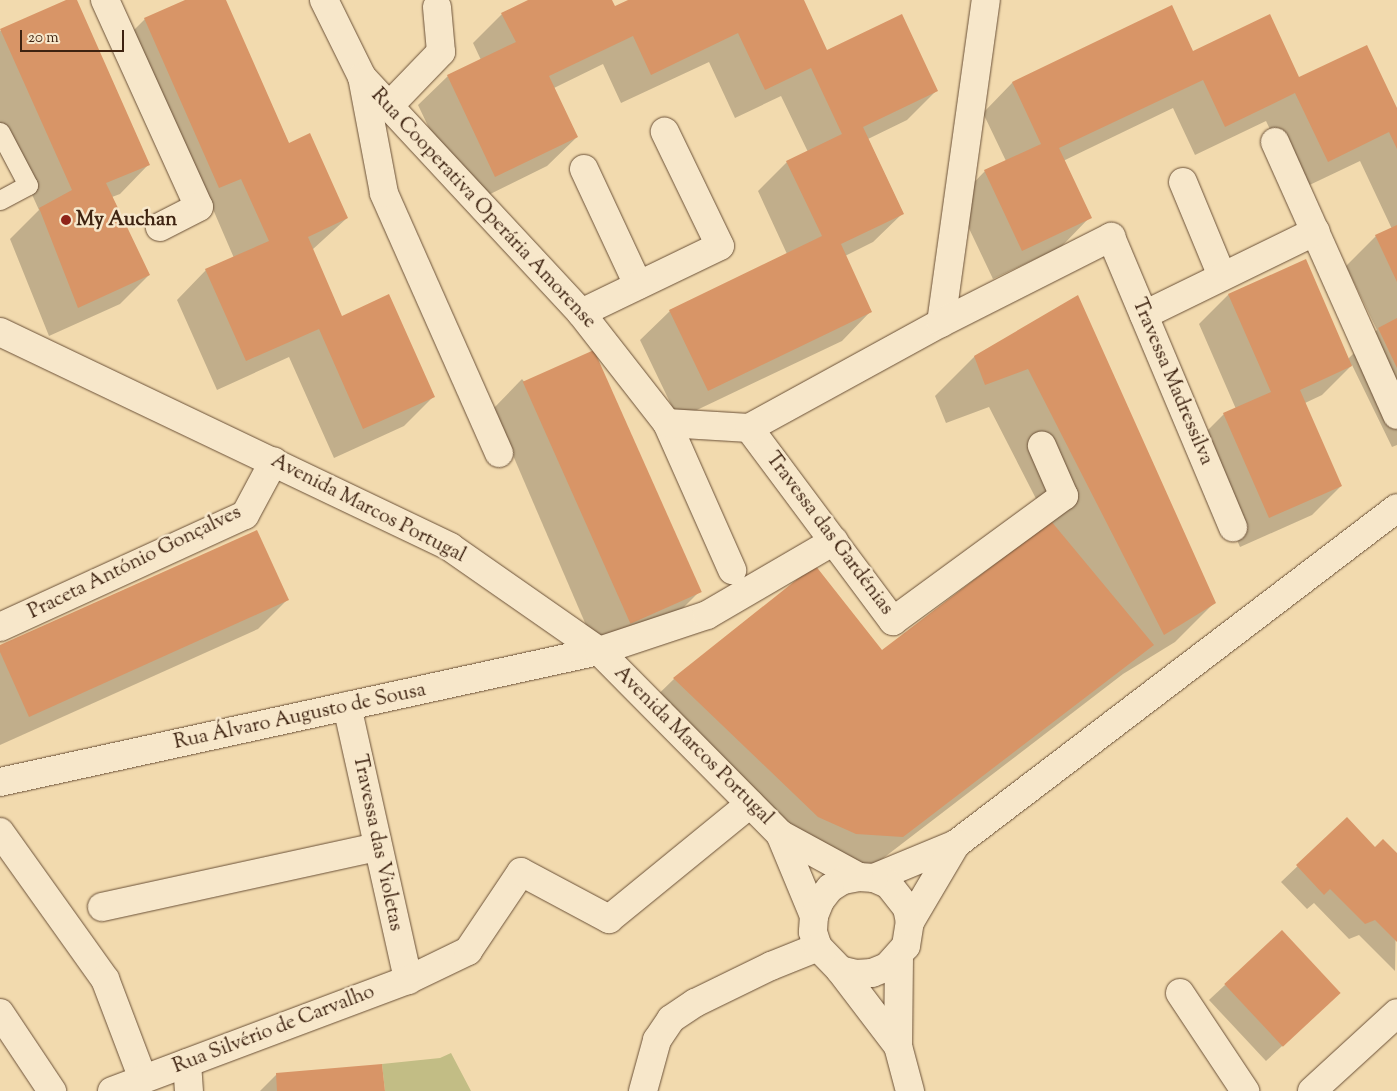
<!DOCTYPE html>
<html>
<head>
<meta charset="utf-8">
<style>
	body { margin:0 }
	#map { position:relative; width:1397px; height:1091px; overflow:hidden; background:#f2daae; font-family:"Sorts Mill Goudy",serif }
	div>[style] { position:absolute }
	[style*='--x'] { left:calc(var(--x)*1px); top:calc(var(--y)*1px); width:calc(var(--w)*1px); rotate:calc(var(--a)*1deg) }
	.green>* { inset:0; background:#c2bd85 }
	.shadow>* { inset:0; background:#0003 }
	.building>* { inset:0; background:#d89567; transform-origin:0 0 }
	.roads { filter:drop-shadow(0 0 1px #6b5138) drop-shadow(0 0 1px #6b5138) }
	.lane>* { height:19px; margin:-9.5px; padding:0 9.5px; transform-origin:9.5px; border-radius:9.5px; background:#f7e7ca }
	.street>* { height:28px; margin:-14px; padding:0 14px; transform-origin:14px; border-radius:14px; background:#f7e7ca }
	.secondary>* { height:28px; margin:-14px; padding:0 14px; transform-origin:14px; border-radius:14px; background:#f7e7ca }
	.dots>* { width:14px; height:14px; translate:-50% -50%; box-sizing:border-box; border:2px solid #f7e7ca; border-radius:50% }
	span { translate:-50% -50%; white-space:nowrap; text-align:center; line-height:1.15; -webkit-text-stroke:5px #f7e7ca; paint-order:stroke }
	.street-label { font-size:20px; color:#3e2311 }
	.poi-label { font-size:20px; color:#3e2311; font-weight:700 }
	.left { translate:0 -50%; text-align:left }
	.scale { position:absolute; left:20px; top:30px; width:104px; height:22px; box-sizing:border-box; border:2px solid #3e2311; border-top:0; padding-left:6px; font-size:15px; line-height:18px; white-space:nowrap; color:#3e2311; -webkit-text-stroke:4px #f7e7ca; paint-order:stroke }
</style>
</head>
<body>
<div id="map">
	<div class="green">
		<i style="clip-path:polygon(451px 1053px,471px 1091px,385px 1091px,382px 1064px,440px 1058px)"></i>
	</div>
	<div class="shadow">
		<i style="clip-path:polygon(69px 0,75px 0,149px 164px,120px 194px,112px 197px,149px 275px,120px 304px,49px 336px,10px 239px,39px 210px,0 124px,0 31px)"></i>
		<i style="clip-path:polygon(188px 0,224px 0,289px 144px,347px 218px,312px 250px,341px 317px,433px 397px,404px 426px,334px 458px,289px 357px,217px 390px,177px 300px,206px 270px,234px 258px,212px 207px,115px 49px,145px 19px)"></i>
		<i style="clip-path:polygon(531px 0,610px 0,614px 8px,631px 0,802px 0,827px 52px,936px 91px,907px 120px,868px 139px,903px 213px,873px 242px,845px 256px,871px 311px,842px 341px,678px 419px,640px 340px,670px 311px,787px 254px,758px 191px,787px 162px,808px 152px,781px 96px,735px 118px,709px 62px,621px 103px,603px 64px,554px 88px,577px 137px,547px 166px,466px 206px,418px 105px,448px 76px,481px 60px,473px 43px,502px 14px)"></i>
		<i style="clip-path:polygon(1171px 7px,1193px 53px,1299px 79px,1397px 111px,1397px 445px,1392px 447px,1352px 365px,1322px 395px,1305px 403px,1341px 486px,1312px 515px,1240px 547px,1195px 443px,1224px 414px,1236px 409px,1199px 324px,1228px 295px,1305px 261px,1348px 359px,1377px 330px,1346px 266px,1376px 236px,1392px 229px,1360px 161px,1299px 190px,1266px 121px,1195px 155px,1173px 108px,1063px 161px,1090px 217px,1061px 247px,993px 279px,956px 201px,985px 171px,1006px 161px,983px 113px,1012px 83px)"></i>
		<i style="clip-path:polygon(1077px 297px,1214px 603px,1175px 642px,1123px 674px,873px 866px,826px 863px,644px 708px,674px 679px,815px 566px,882px 652px,1049px 524px,989px 407px,946px 423px,935px 396px,974px 357px)"></i>
		<i style="clip-path:polygon(522px 379px,698px 593px,669px 622px,601px 660px,493px 409px)"></i>
		<i style="clip-path:polygon(287px 600px,258px 629px,0 745px,0 646px)"></i>
		<i style="clip-path:polygon(1347px 819px,1375px 849px,1397px 855px,1395px 971px,1359px 935px,1349px 939px,1314px 903px,1307px 909px,1281px 882px)"></i>
		<i style="clip-path:polygon(1225px 985px,1323px 1008px,1266px 1061px,1209px 1000px)"></i>
		<i style="clip-path:polygon(277px 1074px,383px 1091px,260px 1091px)"></i>
	</div>
	<div class="building">
		<i style="clip-path:polygon(66px 0,77px 0,150px 165px,106px 183px,150px 275px,78px 308px,39px 208px,72px 190px,0 29px)"></i>
		<i style="clip-path:polygon(185px 0,226px 0,289px 143px,310px 133px,348px 218px,308px 237px,342px 316px,389px 294px,435px 397px,363px 429px,319px 329px,246px 361px,205px 269px,269px 241px,241px 179px,219px 188px,144px 18px)"></i>
		<i style="clip-path:polygon(528px 0,612px 0,615px 6px,628px 0,804px 0,827px 50px,902px 14px,938px 91px,863px 127px,904px 214px,841px 244px,872px 312px,708px 391px,669px 310px,822px 236px,786px 161px,842px 134px,811px 68px,765px 90px,738px 33px,651px 75px,633px 36px,549px 76px,578px 137px,495px 177px,447px 75px,516px 42px,501px 13px)"></i>
		<i style="clip-path:polygon(1172px 5px,1193px 51px,1270px 14px,1299px 77px,1367px 45px,1397px 108px,1397px 149px,1389px 132px,1328px 162px,1295px 93px,1225px 127px,1203px 80px,1059px 148px,1092px 218px,1022px 251px,984px 170px,1041px 144px,1012px 82px)"></i>
		<i style="clip-path:polygon(1397px 225px,1397px 282px,1375px 235px)"></i>
		<i style="clip-path:polygon(1306px 259px,1352px 366px,1300px 390px,1342px 486px,1269px 518px,1223px 413px,1271px 392px,1228px 294px)"></i>
		<i style="clip-path:polygon(1078px 295px,1216px 603px,1164px 635px,1028px 369px,985px 385px,974px 356px)"></i>
		<i style="clip-path:polygon(1397px 318px,1397px 368px,1378px 328px)"></i>
		<i style="left:594px;top:350px;width:265px;height:78px;rotate:66deg"></i>
		<i style="clip-path:polygon(1051px 521px,1154px 645px,903px 837px,856px 834px,818px 817px,673px 678px,815px 565px,882px 650px)"></i>
		<i style="clip-path:polygon(257px 530px,289px 600px,29px 717px,0 652px,0 645px)"></i>
		<i style="clip-path:polygon(1347px 817px,1375px 847px,1383px 839px,1397px 853px,1397px 942px,1375px 920px,1365px 924px,1330px 889px,1324px 895px,1296px 865px)"></i>
		<i style="left:1282px;top:930px;width:86px;height:79px;rotate:47deg"></i>
		<i style="clip-path:polygon(382px 1064px,385px 1091px,277px 1091px,276px 1073px)"></i>
	</div>
	<div class="roads">
		<div class="lane">
			<i style="--x:0;--y:132;--w:60;--a:62.2"></i>
			<i style="--x:28;--y:185;--w:32;--a:152"></i>
		</div>
		<div class="street">
			<i style="--x:105;--y:0;--w:227;--a:65.6"></i>
			<i style="--x:199;--y:207;--w:44;--a:152.9"></i>
			<i style="--x:324;--y:0;--w:86;--a:63.7"></i>
			<i style="--x:389;--y:106;--w:75;--a:-46.1"></i>
			<i style="--x:441;--y:52;--w:45;--a:-95.1"></i>
			<i style="--x:1275;--y:142;--w:299;--a:65.9"></i>
			<i style="--x:584;--y:169;--w:128;--a:65"></i>
			<i style="--x:1183;--y:182;--w:102;--a:67.5"></i>
			<i style="--x:581;--y:313;--w:154;--a:-25.7"></i>
			<i style="--x:720;--y:246;--w:127;--a:-115.8"></i>
			<i style="--x:1144;--y:315;--w:191;--a:-26"></i>
			<i style="--x:941;--y:323;--w:326;--a:-82.1"></i>
			<i style="--x:667;--y:423;--w:161;--a:66.1"></i>
			<i style="--x:749;--y:428;--w:241;--a:53.3"></i>
			<i style="--x:893;--y:621;--w:212;--a:-36.2"></i>
			<i style="--x:1064;--y:496;--w:55;--a:-113.7"></i>
			<i style="--x:499;--y:453;--w:284;--a:-113.9"></i>
			<i style="--x:384;--y:193;--w:118;--a:-100.7"></i>
			<i style="--x:362;--y:77;--w:322;--a:47.1"></i>
			<i style="--x:581;--y:313;--w:140;--a:52"></i>
			<i style="--x:667;--y:423;--w:82;--a:3.5"></i>
			<i style="--x:749;--y:428;--w:219;--a:-28.7"></i>
			<i style="--x:941;--y:323;--w:191;--a:-26.8"></i>
			<i style="--x:1111;--y:237;--w:315;--a:67.2"></i>
			<i style="--x:0;--y:627;--w:269;--a:-24.6"></i>
			<i style="--x:245;--y:515;--w:61;--a:-61.8"></i>
			<i style="--x:347;--y:706;--w:281;--a:77.4"></i>
			<i style="--x:0;--y:782;--w:613;--a:-12.34"></i>
			<i style="--x:599;--y:651;--w:114;--a:-18.4"></i>
			<i style="--x:707;--y:615;--w:147;--a:-30.2"></i>
			<i style="--x:0;--y:832;--w:181;--a:54.5"></i>
			<i style="--x:105;--y:979;--w:107;--a:69.2"></i>
			<i style="--x:102;--y:907;--w:282;--a:-12.3"></i>
			<i style="--x:1180;--y:993;--w:118;--a:56.4"></i>
			<i style="--x:0;--y:1013;--w:94;--a:56.3"></i>
			<i style="--x:187;--y:1063;--w:28;--a:86"></i>
			<i style="--x:112;--y:1091;--w:316;--a:-20.6"></i>
			<i style="--x:408;--y:980;--w:67;--a:-25.8"></i>
			<i style="--x:468;--y:951;--w:95;--a:-56.1"></i>
			<i style="--x:521;--y:872;--w:100;--a:28.1"></i>
			<i style="--x:609;--y:919;--w:182;--a:-39.2"></i>
			<i style="--x:643;--y:1091;--w:53;--a:-74.6"></i>
			<i style="--x:657;--y:1040;--w:25;--a:-56"></i>
			<i style="--x:671;--y:1019;--w:29;--a:-34"></i>
			<i style="--x:695;--y:1003;--w:85;--a:-26"></i>
			<i style="--x:771;--y:966;--w:51;--a:-22"></i>
			<i style="--x:1312;--y:1091;--w:115;--a:-42.5"></i>
		</div>
		<div class="secondary">
			<i style="--x:0;--y:332;--w:499;--a:25.5"></i>
			<i style="--x:450;--y:547;--w:182;--a:34.9"></i>
			<i style="--x:599;--y:651;--w:257;--a:45.3"></i>
			<i style="--x:780;--y:834;--w:90;--a:28.6"></i>
			<i style="--x:780;--y:834;--w:89;--a:67.5"></i>
			<i style="--x:874;--y:878;--w:89;--a:-22.5"></i>
			<i style="--x:956;--y:844;--w:554;--a:-37.3"></i>
			<i style="--x:910;--y:922;--w:91;--a:-59.5"></i>
			<i style="--x:899;--y:956;--w:90;--a:90.6"></i>
			<i style="--x:898;--y:1046;--w:47;--a:75.1"></i>
			<i style="--x:840;--y:970;--w:16;--a:14"></i>
			<i style="--x:856;--y:974;--w:16;--a:-4"></i>
			<i style="--x:872;--y:973;--w:16;--a:-22"></i>
			<i style="--x:887;--y:967;--w:28;--a:-48"></i>
			<i style="--x:906;--y:946;--w:24;--a:-81"></i>
			<i style="--x:910;--y:922;--w:14;--a:-102"></i>
			<i style="--x:907;--y:908;--w:31;--a:-128"></i>
			<i style="--x:888;--y:884;--w:15;--a:-157"></i>
			<i style="--x:874;--y:878;--w:15;--a:-176"></i>
			<i style="--x:859;--y:877;--w:16;--a:169"></i>
			<i style="--x:843;--y:880;--w:15;--a:148"></i>
			<i style="--x:830;--y:888;--w:16;--a:128"></i>
			<i style="--x:820;--y:901;--w:16;--a:112"></i>
			<i style="--x:814;--y:916;--w:16;--a:94"></i>
			<i style="--x:813;--y:932;--w:16;--a:72"></i>
			<i style="--x:818;--y:947;--w:32;--a:46"></i>
			<i style="--x:840;--y:970;--w:96;--a:52.7"></i>
		</div>
	</div>
	<div class="dots">
		<i style="left:66px;top:220px;background:#8f2418"></i>
	</div>
	<div class="street-label">
		<span style="left:483px;top:209px;rotate:47deg">Rua Cooperativa Operária Amorense</span>
		<span style="left:1172px;top:382px;rotate:67deg">Travessa Madressilva</span>
		<span style="left:368px;top:509px;rotate:27deg">Avenida Marcos Portugal</span>
		<span style="left:829px;top:534px;rotate:53deg">Travessa das Gardénias</span>
		<span style="left:135px;top:563px;rotate:-26deg">Praceta António Gonçalves</span>
		<span style="left:300px;top:717px;rotate:-12deg">Rua Álvaro Augusto de Sousa</span>
		<span style="left:693px;top:746px;rotate:45deg">Avenida Marcos Portugal</span>
		<span style="left:377px;top:843px;rotate:78deg">Travessa das Violetas</span>
		<span style="left:274px;top:1030px;rotate:-21deg">Rua Silvério de Carvalho</span>
	</div>
	<div class="poi-label">
		<span class="left" style="left:76px;top:220px">My Auchan</span>
	</div>
	<div class="scale">20 m</div>
</div>
</body>
</html>
